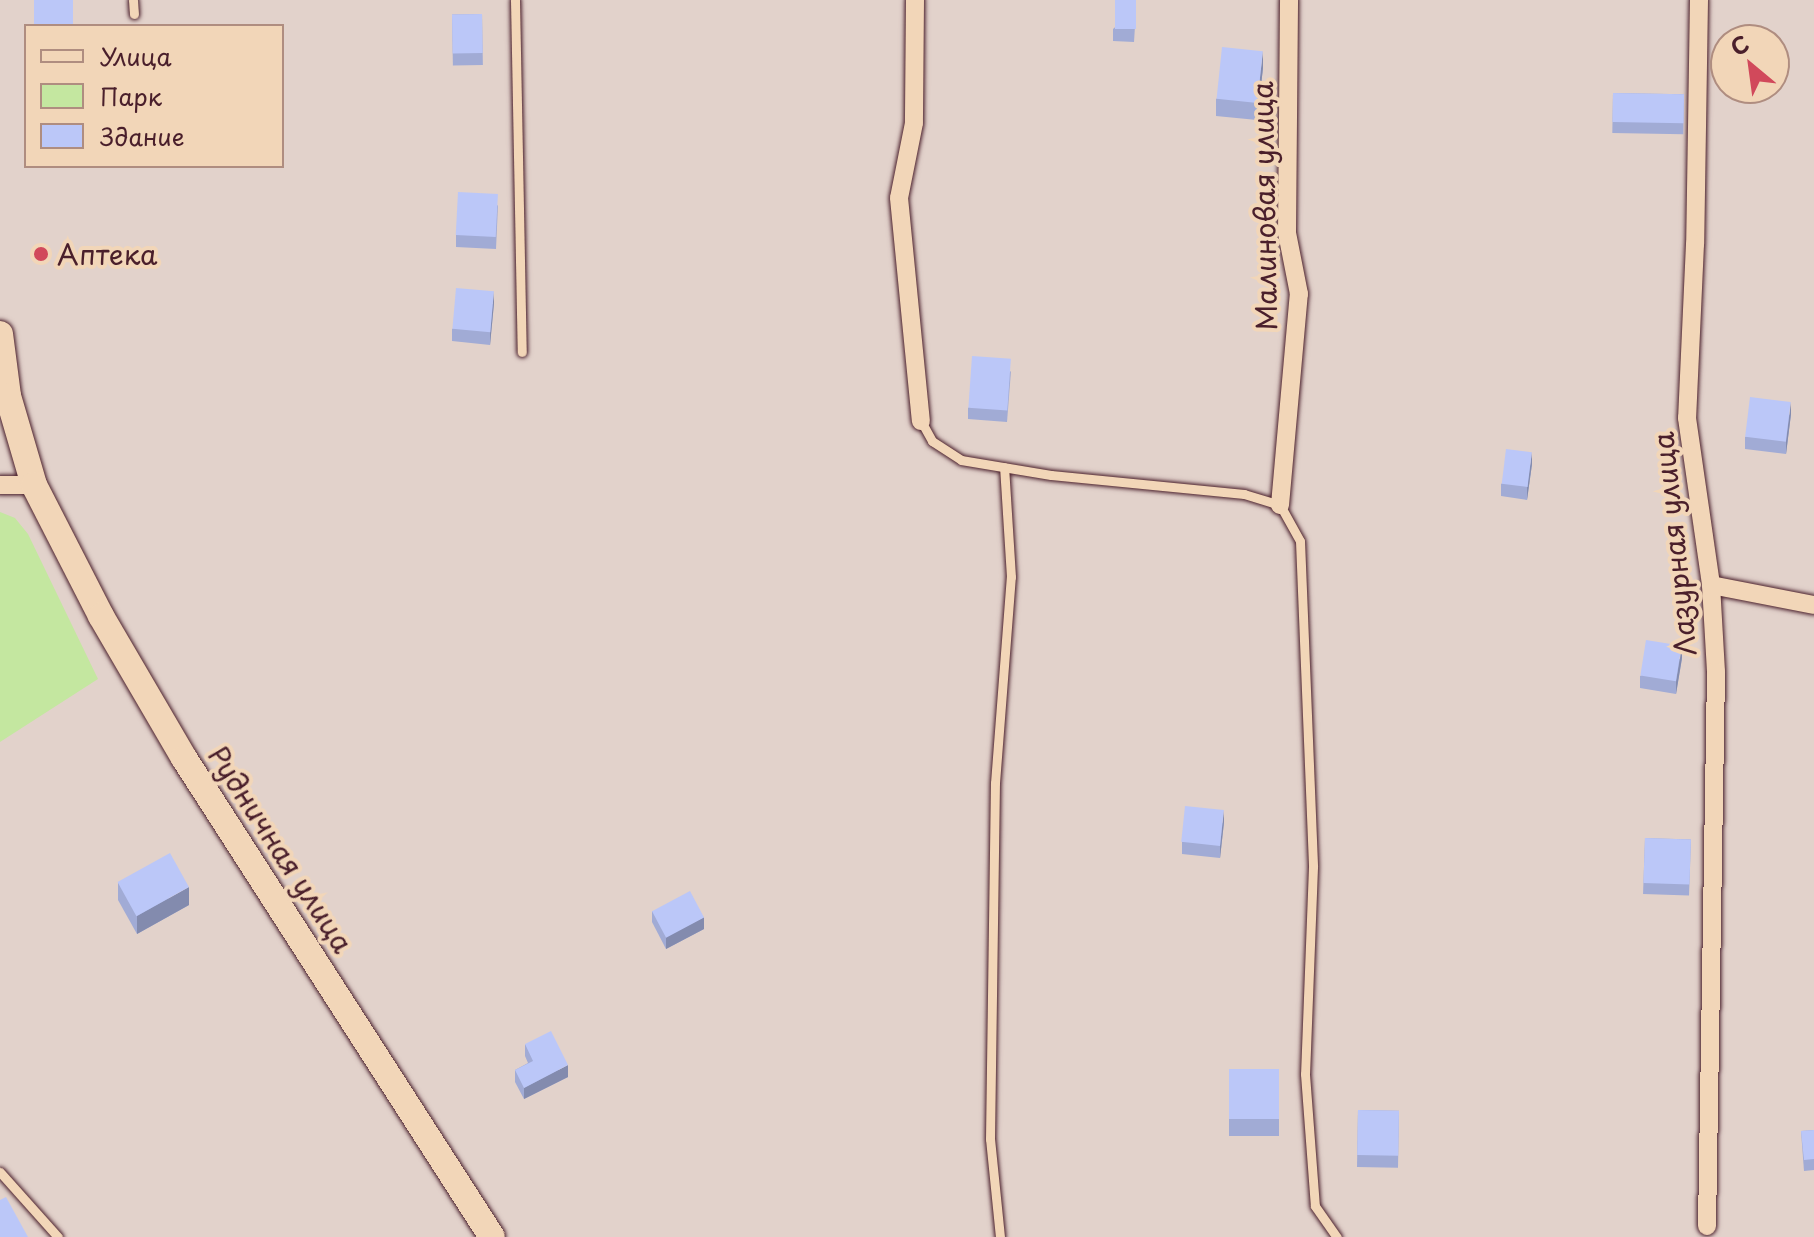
<!DOCTYPE html>
<html>
<head>
<meta charset="utf-8">
<style>
	body { margin:0 }
	#map { position:relative; width:1814px; height:1237px; overflow:hidden; background:#e2d2cb; font-family:"Playpen Sans",sans-serif }
	div>[style] { position:absolute }
	[style*='--x'] { left:calc(var(--x)*1px); top:calc(var(--y)*1px); width:calc(var(--w)*1px); rotate:calc(var(--a)*1deg) }
	.green>* { inset:0; background:#c4e7a0 }
	.roads { filter:drop-shadow(0 0 2px #4a1f2b) drop-shadow(0 0 2px #4a1f2b) }
	.lane>* { height:9px; margin:-4.5px; padding:0 4.5px; transform-origin:4.5px; border-radius:4.5px; background:#f2d6b8 }
	.street>* { height:18px; margin:-9px; padding:0 9px; transform-origin:9px; border-radius:9px; background:#f2d6b8 }
	.secondary>* { height:26px; margin:-13px; padding:0 13px; transform-origin:13px; border-radius:13px; background:#f2d6b8 }
	.wall>* { inset:0; background:#a1abd5; transform-origin:0 0 }
	.shaded-wall>* { inset:0; background:#838bae }
	.building>* { inset:0; background:#bbc7f8; transform-origin:0 0 }
	.dots>* { width:22px; height:22px; translate:-50% -50%; box-sizing:border-box; border:4px solid #f2d6b8; border-radius:50% }
	span { translate:-50% -50%; white-space:nowrap; text-align:center; line-height:1.15; -webkit-text-stroke:8px #f2d6b8; paint-order:stroke }
	.street-label { font-size:28px; color:#4a1f2b }
	.poi-label { font-size:28px; color:#4a1f2b }
	.left { translate:0 -50%; text-align:left }
	.legend { position:absolute; left:24px; top:24px; width:260px; height:144px; box-sizing:border-box; background:#f2d6b8; border:2px solid #af8d80; margin:0; padding:10px 14px; list-style:none; font-size:24px; color:#4a1f2b }
	.legend li { display:flex; align-items:center; gap:16px; height:40px }
	.legend b { width:40px; border:2px solid #af8d80 }
	.north { position:absolute; left:1710px; top:24px; width:80px; height:80px; box-sizing:border-box; background:#f2d6b8; border:2px solid #af8d80; border-radius:50%; rotate:331deg; font-size:22px; font-weight:700; line-height:32px; text-align:center; color:#4a1f2b }
	.north::after { content:''; display:block; margin:auto; width:28px; height:36px; background:#d1495b; clip-path:polygon(50% 0,100% 100%,50% 72%,0 100%) }
</style>
</head>
<body>
<div id="map">
	<div class="green">
		<i style="clip-path:polygon(0 512px,15px 518px,28px 534px,98px 679px,0 742px)"></i>
	</div>
	<div class="roads">
		<div class="lane">
			<i style="--x:133;--y:0;--w:14;--a:86"></i>
			<i style="--x:515;--y:0;--w:352;--a:88.9"></i>
			<i style="--x:921;--y:421;--w:23;--a:61"></i>
			<i style="--x:932;--y:441;--w:35;--a:33"></i>
			<i style="--x:961;--y:460;--w:91;--a:9.5"></i>
			<i style="--x:1051;--y:475;--w:194;--a:5.6"></i>
			<i style="--x:1244;--y:494;--w:38;--a:17"></i>
			<i style="--x:1280;--y:505;--w:41;--a:60.9"></i>
			<i style="--x:1300;--y:541;--w:326;--a:87.7"></i>
			<i style="--x:1313;--y:867;--w:207;--a:92.2"></i>
			<i style="--x:1305;--y:1074;--w:132;--a:85.7"></i>
			<i style="--x:1315;--y:1206;--w:38;--a:55"></i>
			<i style="--x:0;--y:1172;--w:87;--a:48.3"></i>
			<i style="--x:1000;--y:1237;--w:99;--a:-95.8"></i>
			<i style="--x:990;--y:1139;--w:356;--a:-89.2"></i>
			<i style="--x:995;--y:783;--w:207;--a:-85.6"></i>
			<i style="--x:1011;--y:577;--w:110;--a:-93.6"></i>
		</div>
		<div class="street">
			<i style="--x:915;--y:0;--w:123;--a:90.5"></i>
			<i style="--x:914;--y:123;--w:76;--a:101.3"></i>
			<i style="--x:899;--y:198;--w:224;--a:84.4"></i>
			<i style="--x:1699;--y:0;--w:244;--a:90.9"></i>
			<i style="--x:1695;--y:244;--w:174;--a:92.6"></i>
			<i style="--x:1687;--y:418;--w:169;--a:81.8"></i>
			<i style="--x:1711;--y:585;--w:87;--a:86.7"></i>
			<i style="--x:1716;--y:672;--w:554;--a:90.93"></i>
			<i style="--x:0;--y:485;--w:34;--a:0"></i>
			<i style="--x:1280;--y:505;--w:212;--a:-84.9"></i>
			<i style="--x:1299;--y:294;--w:62;--a:-101.1"></i>
			<i style="--x:1287;--y:233;--w:233;--a:-89.5"></i>
			<i style="--x:1711;--y:585;--w:105;--a:11"></i>
		</div>
		<div class="secondary">
			<i style="--x:0;--y:334;--w:63;--a:82.6"></i>
			<i style="--x:8;--y:396;--w:93;--a:73.7"></i>
			<i style="--x:34;--y:485;--w:147;--a:62.9"></i>
			<i style="--x:101;--y:616;--w:164;--a:59.7"></i>
			<i style="--x:184;--y:758;--w:569;--a:57.26"></i>
		</div>
	</div>
	<div class="wall">
		<i style="clip-path:polygon(1136px 9px,1134px 42px,1113px 41px,1113px 29px)"></i>
		<i style="left:482px;top:14px;width:51px;height:30px;rotate:89deg"></i>
		<i style="clip-path:polygon(1263px 68px,1257px 120px,1216px 116px,1216px 99px)"></i>
		<i style="left:1613px;top:93px;width:71px;height:40px;rotate:1deg"></i>
		<i style="clip-path:polygon(498px 205px,496px 249px,456px 247px,456px 235px)"></i>
		<i style="clip-path:polygon(494px 303px,490px 345px,452px 341px,452px 329px)"></i>
		<i style="clip-path:polygon(1011px 371px,1007px 422px,968px 419px,968px 408px)"></i>
		<i style="clip-path:polygon(1791px 414px,1786px 454px,1745px 449px,1745px 437px)"></i>
		<i style="clip-path:polygon(1532px 464px,1527px 500px,1501px 496px,1501px 484px)"></i>
		<i style="clip-path:polygon(1682px 658px,1676px 694px,1640px 688px,1640px 676px)"></i>
		<i style="clip-path:polygon(1224px 822px,1220px 858px,1182px 854px,1182px 842px)"></i>
		<i style="left:1645px;top:838px;width:46px;height:56px;rotate:2deg"></i>
		<i style="clip-path:polygon(118px 882px,189px 905px,137px 934px,118px 900px)"></i>
		<i style="clip-path:polygon(652px 911px,704px 929px,666px 949px,652px 922px)"></i>
		<i style="clip-path:polygon(525px 1044px,568px 1077px,524px 1099px,515px 1082px,515px 1070px,528px 1063px,525px 1056px)"></i>
		<i style="left:1229px;top:1069px;width:50px;height:67px"></i>
		<i style="left:1358px;top:1110px;width:41px;height:57px;rotate:1deg"></i>
		<i style="clip-path:polygon(1814px 1130px,1814px 1170px,1804px 1171px,1801px 1131px)"></i>
	</div>
	<div class="shaded-wall">
		<i style="clip-path:polygon(1263px 51px,1263px 68px,1257px 120px,1257px 103px)"></i>
		<i style="clip-path:polygon(494px 291px,494px 303px,490px 345px,490px 333px)"></i>
		<i style="clip-path:polygon(1791px 402px,1791px 414px,1786px 454px,1786px 442px)"></i>
		<i style="clip-path:polygon(1532px 452px,1532px 464px,1527px 500px,1527px 488px)"></i>
		<i style="clip-path:polygon(1682px 646px,1682px 658px,1676px 694px,1676px 682px)"></i>
		<i style="clip-path:polygon(1224px 810px,1224px 822px,1220px 858px,1220px 846px)"></i>
		<i style="clip-path:polygon(189px 887px,189px 905px,137px 934px,137px 916px)"></i>
		<i style="clip-path:polygon(704px 917px,704px 929px,666px 949px,666px 937px)"></i>
		<i style="clip-path:polygon(568px 1065px,568px 1077px,524px 1099px,524px 1088px)"></i>
	</div>
	<div class="building">
		<i style="left:34px;top:0;width:39px;height:26px"></i>
		<i style="left:1115px;top:0;width:21px;height:29px"></i>
		<i style="left:482px;top:14px;width:39px;height:30px;rotate:89deg"></i>
		<i style="left:1222px;top:47px;width:41px;height:52px;rotate:6deg"></i>
		<i style="left:1613px;top:93px;width:71px;height:29px;rotate:1deg"></i>
		<i style="left:458px;top:192px;width:40px;height:43px;rotate:3deg"></i>
		<i style="left:456px;top:288px;width:38px;height:41px;rotate:5deg"></i>
		<i style="left:972px;top:356px;width:39px;height:52px;rotate:4deg"></i>
		<i style="left:1750px;top:397px;width:41px;height:40px;rotate:7deg"></i>
		<i style="left:1506px;top:449px;width:26px;height:35px;rotate:7deg"></i>
		<i style="left:1646px;top:640px;width:36px;height:36px;rotate:9deg"></i>
		<i style="left:1185px;top:806px;width:39px;height:36px;rotate:6deg"></i>
		<i style="left:1645px;top:838px;width:46px;height:45px;rotate:2deg"></i>
		<i style="left:170px;top:853px;width:39px;height:60px;rotate:61deg"></i>
		<i style="left:690px;top:891px;width:30px;height:43px;rotate:62deg"></i>
		<i style="clip-path:polygon(551px 1031px,568px 1065px,524px 1088px,515px 1070px,533px 1061px,525px 1044px)"></i>
		<i style="left:1229px;top:1069px;width:50px;height:50px"></i>
		<i style="left:1358px;top:1110px;width:41px;height:45px;rotate:1deg"></i>
		<i style="clip-path:polygon(1814px 1130px,1814px 1159px,1804px 1160px,1801px 1131px)"></i>
		<i style="clip-path:polygon(6px 1197px,28px 1237px,0 1237px,0 1200px)"></i>
	</div>
	<div class="dots">
		<i style="left:41px;top:254px;background:#d1495b"></i>
	</div>
	<div class="street-label">
		<span style="left:1264px;top:206px;rotate:-91deg">Малиновая улица</span>
		<span style="left:1674px;top:544px;rotate:-96deg">Лазурная улица</span>
		<span style="left:281px;top:849px;rotate:57deg">Рудничная улица</span>
	</div>
	<div class="poi-label">
		<span class="left" style="left:57px;top:254px">Аптека</span>
	</div>
	<ul class="legend">
	<li><b style="height:10px;background:#f2d6b8"></b>Улица</li>
	<li><b style="height:22px;background:#c4e7a0"></b>Парк</li>
	<li><b style="height:22px;background:#bbc7f8"></b>Здание</li>
	</ul>
	<div class="north">С</div>
</div>
</body>
</html>
